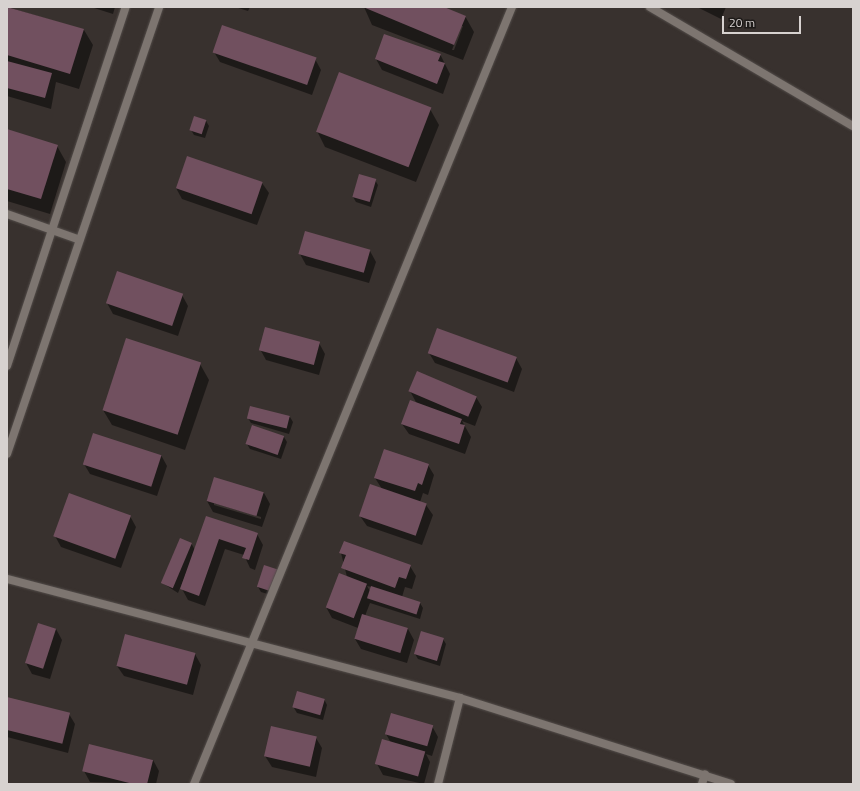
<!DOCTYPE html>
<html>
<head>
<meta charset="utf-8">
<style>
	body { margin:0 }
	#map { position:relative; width:860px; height:791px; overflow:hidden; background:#38312e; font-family:"Titillium Web",sans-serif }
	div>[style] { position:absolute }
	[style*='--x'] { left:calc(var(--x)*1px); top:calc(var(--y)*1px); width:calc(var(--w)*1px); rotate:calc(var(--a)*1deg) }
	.shadow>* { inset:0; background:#0007 }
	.building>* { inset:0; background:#71505f; transform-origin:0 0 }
	.roads { filter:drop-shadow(0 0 1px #534d4a) drop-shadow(0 0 1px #534d4a) }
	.minor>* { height:8px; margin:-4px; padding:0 4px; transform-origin:4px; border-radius:4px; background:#7d7570 }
	.tertiary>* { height:8px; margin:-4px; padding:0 4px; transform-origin:4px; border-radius:4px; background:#7d7570 }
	span { translate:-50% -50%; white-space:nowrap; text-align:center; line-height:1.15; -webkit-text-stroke:4px #1d1a18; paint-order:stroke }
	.frame { position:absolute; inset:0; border:8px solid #d7d2d0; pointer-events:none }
	.scale { position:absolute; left:722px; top:16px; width:79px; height:18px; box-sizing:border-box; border:2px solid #d7d2d0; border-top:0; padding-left:5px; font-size:12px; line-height:14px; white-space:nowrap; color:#d7d2d0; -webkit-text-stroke:3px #1d1a18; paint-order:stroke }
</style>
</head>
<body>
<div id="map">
	<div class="shadow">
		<i style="clip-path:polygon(7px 7px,84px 30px,93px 45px,79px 89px,56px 82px,51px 109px,7px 96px)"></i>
		<i style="clip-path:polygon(91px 7px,115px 7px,113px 14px)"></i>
		<i style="clip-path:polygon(235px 7px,250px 7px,248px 11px)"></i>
		<i style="clip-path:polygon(evenodd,364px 7px,441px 7px,465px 16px,474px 32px,463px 60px,372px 25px,364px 7px,461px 26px,463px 26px,454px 50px,452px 50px,461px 26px)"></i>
		<i style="clip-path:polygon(697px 7px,726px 7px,721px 19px)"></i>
		<i style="clip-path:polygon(214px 52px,315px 59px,321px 70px,312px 95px,220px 62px)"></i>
		<i style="clip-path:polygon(440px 54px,450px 74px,443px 94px,382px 70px,376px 59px)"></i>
		<i style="clip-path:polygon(430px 109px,439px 125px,416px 182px,325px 147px,317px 131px)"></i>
		<i style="clip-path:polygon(206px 121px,209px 126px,205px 138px,194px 135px,191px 130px)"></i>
		<i style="clip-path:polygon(7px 130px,57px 146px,66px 162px,50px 214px,7px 201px)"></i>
		<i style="clip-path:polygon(375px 180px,378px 185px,371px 207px,356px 202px,353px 197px)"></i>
		<i style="clip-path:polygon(262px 183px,269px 193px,257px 225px,182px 199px,176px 188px)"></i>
		<i style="clip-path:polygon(370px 251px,376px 262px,369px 283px,306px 265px,300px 254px)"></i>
		<i style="clip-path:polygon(117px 273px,182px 295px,188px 306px,178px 336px,113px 314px,107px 303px)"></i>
		<i style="clip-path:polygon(319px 343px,325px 354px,319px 375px,266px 360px,260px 349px)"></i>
		<i style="clip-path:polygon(429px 353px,516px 358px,522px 369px,514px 392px,435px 363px)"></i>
		<i style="clip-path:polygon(200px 364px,209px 380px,185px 450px,112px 425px,103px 410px)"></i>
		<i style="clip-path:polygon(410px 391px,476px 397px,482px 407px,475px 426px,462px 421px,471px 437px,465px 454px,409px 434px,402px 424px,417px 404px)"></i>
		<i style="clip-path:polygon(290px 417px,293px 422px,289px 434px,251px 423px,248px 418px)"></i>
		<i style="clip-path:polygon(284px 437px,287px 442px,281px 459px,250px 449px,247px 444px)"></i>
		<i style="clip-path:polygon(161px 455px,167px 466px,157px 496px,90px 474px,84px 464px)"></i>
		<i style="clip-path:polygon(428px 465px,434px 475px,428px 495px,423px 493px,420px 502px,426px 505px,433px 515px,422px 545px,367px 526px,360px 516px,382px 489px,375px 478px)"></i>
		<i style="clip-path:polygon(evenodd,264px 493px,270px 504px,262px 527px,213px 512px,207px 501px,264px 493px,214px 503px,261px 517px,261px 519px,214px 505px,214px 503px)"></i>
		<i style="clip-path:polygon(70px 495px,130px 516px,136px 527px,121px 568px,61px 547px,55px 536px)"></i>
		<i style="clip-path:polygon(207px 517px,257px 534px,263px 545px,255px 570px,250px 568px,244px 555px,225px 549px,205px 606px,188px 600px,182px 589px,188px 569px,178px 593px,164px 584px,191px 543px,195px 550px)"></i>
		<i style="clip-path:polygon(evenodd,341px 553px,410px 566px,416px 576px,412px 589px,405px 587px,402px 597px,420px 603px,423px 608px,420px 619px,370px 603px,365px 616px,408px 629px,414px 640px,407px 663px,361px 649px,355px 639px,358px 628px,332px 618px,326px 607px,347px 577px,341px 553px,367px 586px,372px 587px,370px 591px,367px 586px)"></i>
		<i style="clip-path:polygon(265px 566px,274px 596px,261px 592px,258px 587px)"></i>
		<i style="clip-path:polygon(38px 624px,56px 629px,62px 640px,50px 679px,32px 674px,26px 663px)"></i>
		<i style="clip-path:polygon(422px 633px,443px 639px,446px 644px,440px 666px,418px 659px,415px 654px)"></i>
		<i style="clip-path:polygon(195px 654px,201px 665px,193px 695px,124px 676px,117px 666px)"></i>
		<i style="clip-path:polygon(7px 698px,69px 714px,75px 724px,68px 753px,7px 737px)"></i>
		<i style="clip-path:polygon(324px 699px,327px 705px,323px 720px,297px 713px,294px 708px)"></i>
		<i style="clip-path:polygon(432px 726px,438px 737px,432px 756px,426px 754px,430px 762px,424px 784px,383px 775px,377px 764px,391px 743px,386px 734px)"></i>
		<i style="clip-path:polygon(316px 738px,322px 748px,316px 777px,272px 767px,265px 756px)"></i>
		<i style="clip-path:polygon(90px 745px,153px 760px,159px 771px,156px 784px,90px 782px,84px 771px)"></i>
	</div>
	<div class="building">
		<i style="clip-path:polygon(7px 7px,84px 29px,70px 74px,7px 55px)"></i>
		<i style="clip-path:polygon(363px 7px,444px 7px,466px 16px,454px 45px)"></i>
		<i style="left:222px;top:25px;width:100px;height:29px;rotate:19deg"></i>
		<i style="clip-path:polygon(384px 34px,441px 54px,438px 61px,445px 63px,437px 84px,375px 59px)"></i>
		<i style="clip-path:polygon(7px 61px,52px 73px,45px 98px,7px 88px)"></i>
		<i style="left:339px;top:72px;width:99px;height:64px;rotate:21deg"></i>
		<i style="left:194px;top:116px;width:13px;height:15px;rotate:18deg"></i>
		<i style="clip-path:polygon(7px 129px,58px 145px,41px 199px,7px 189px)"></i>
		<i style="left:187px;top:156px;width:80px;height:34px;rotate:19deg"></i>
		<i style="left:359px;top:174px;width:18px;height:24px;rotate:16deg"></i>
		<i style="left:305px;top:231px;width:68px;height:24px;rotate:16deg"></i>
		<i style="left:117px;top:271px;width:70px;height:34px;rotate:19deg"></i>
		<i style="left:265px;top:327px;width:57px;height:24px;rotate:15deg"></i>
		<i style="left:437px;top:328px;width:85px;height:27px;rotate:20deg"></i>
		<i style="left:126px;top:338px;width:79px;height:76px;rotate:18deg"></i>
		<i style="left:417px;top:371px;width:65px;height:22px;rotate:23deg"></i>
		<i style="clip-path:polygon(410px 400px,462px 419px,460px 424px,465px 425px,459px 444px,401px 424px)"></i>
		<i style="left:250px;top:406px;width:41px;height:13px;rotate:14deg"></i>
		<i style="left:252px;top:425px;width:34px;height:20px;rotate:19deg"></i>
		<i style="left:93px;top:433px;width:72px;height:33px;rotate:18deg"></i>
		<i style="clip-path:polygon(384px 449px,429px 464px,422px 485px,418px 483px,415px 491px,374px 478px)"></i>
		<i style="left:214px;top:477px;width:52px;height:25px;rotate:17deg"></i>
		<i style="left:370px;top:484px;width:60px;height:34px;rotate:19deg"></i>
		<i style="left:69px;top:493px;width:66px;height:46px;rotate:20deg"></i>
		<i style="clip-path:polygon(206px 516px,258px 533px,249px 560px,242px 558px,246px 548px,219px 539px,199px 596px,180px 589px)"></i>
		<i style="left:180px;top:538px;width:13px;height:49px;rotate:23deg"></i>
		<i style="clip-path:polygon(344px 541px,411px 565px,406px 579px,399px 577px,395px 588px,341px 568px,346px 555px,339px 553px)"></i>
		<i style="left:264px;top:565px;width:16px;height:23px;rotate:18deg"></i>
		<i style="left:339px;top:573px;width:30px;height:37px;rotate:21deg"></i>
		<i style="left:371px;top:586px;width:52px;height:13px;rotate:18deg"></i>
		<i style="left:362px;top:614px;width:48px;height:26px;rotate:17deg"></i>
		<i style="left:38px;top:623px;width:19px;height:42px;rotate:18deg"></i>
		<i style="left:421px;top:631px;width:24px;height:24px;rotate:17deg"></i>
		<i style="left:125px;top:634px;width:73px;height:33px;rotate:15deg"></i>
		<i style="left:297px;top:691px;width:29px;height:17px;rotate:16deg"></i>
		<i style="left:7px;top:697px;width:65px;height:32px;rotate:14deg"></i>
		<i style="left:391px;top:713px;width:44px;height:22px;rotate:16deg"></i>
		<i style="left:271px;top:726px;width:47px;height:31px;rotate:13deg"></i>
		<i style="left:382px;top:739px;width:45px;height:26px;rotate:16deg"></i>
		<i style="left:89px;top:744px;width:66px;height:28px;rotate:14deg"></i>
	</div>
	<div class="roads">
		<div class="minor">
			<i style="--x:650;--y:7;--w:235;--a:30.4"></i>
			<i style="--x:7;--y:214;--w:77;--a:19.6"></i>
			<i style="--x:7;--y:579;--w:468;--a:14.7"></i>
			<i style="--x:460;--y:698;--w:284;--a:17.6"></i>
			<i style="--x:194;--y:784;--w:840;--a:-67.74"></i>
			<i style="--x:438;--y:784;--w:89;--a:-75.7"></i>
			<i style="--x:702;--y:784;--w:10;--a:-73"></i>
		</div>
		<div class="tertiary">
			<i style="--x:7;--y:366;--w:378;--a:-71.7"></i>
			<i style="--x:7;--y:454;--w:472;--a:-71.2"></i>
		</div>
	</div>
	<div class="frame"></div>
	<div class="scale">20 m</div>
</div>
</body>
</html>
